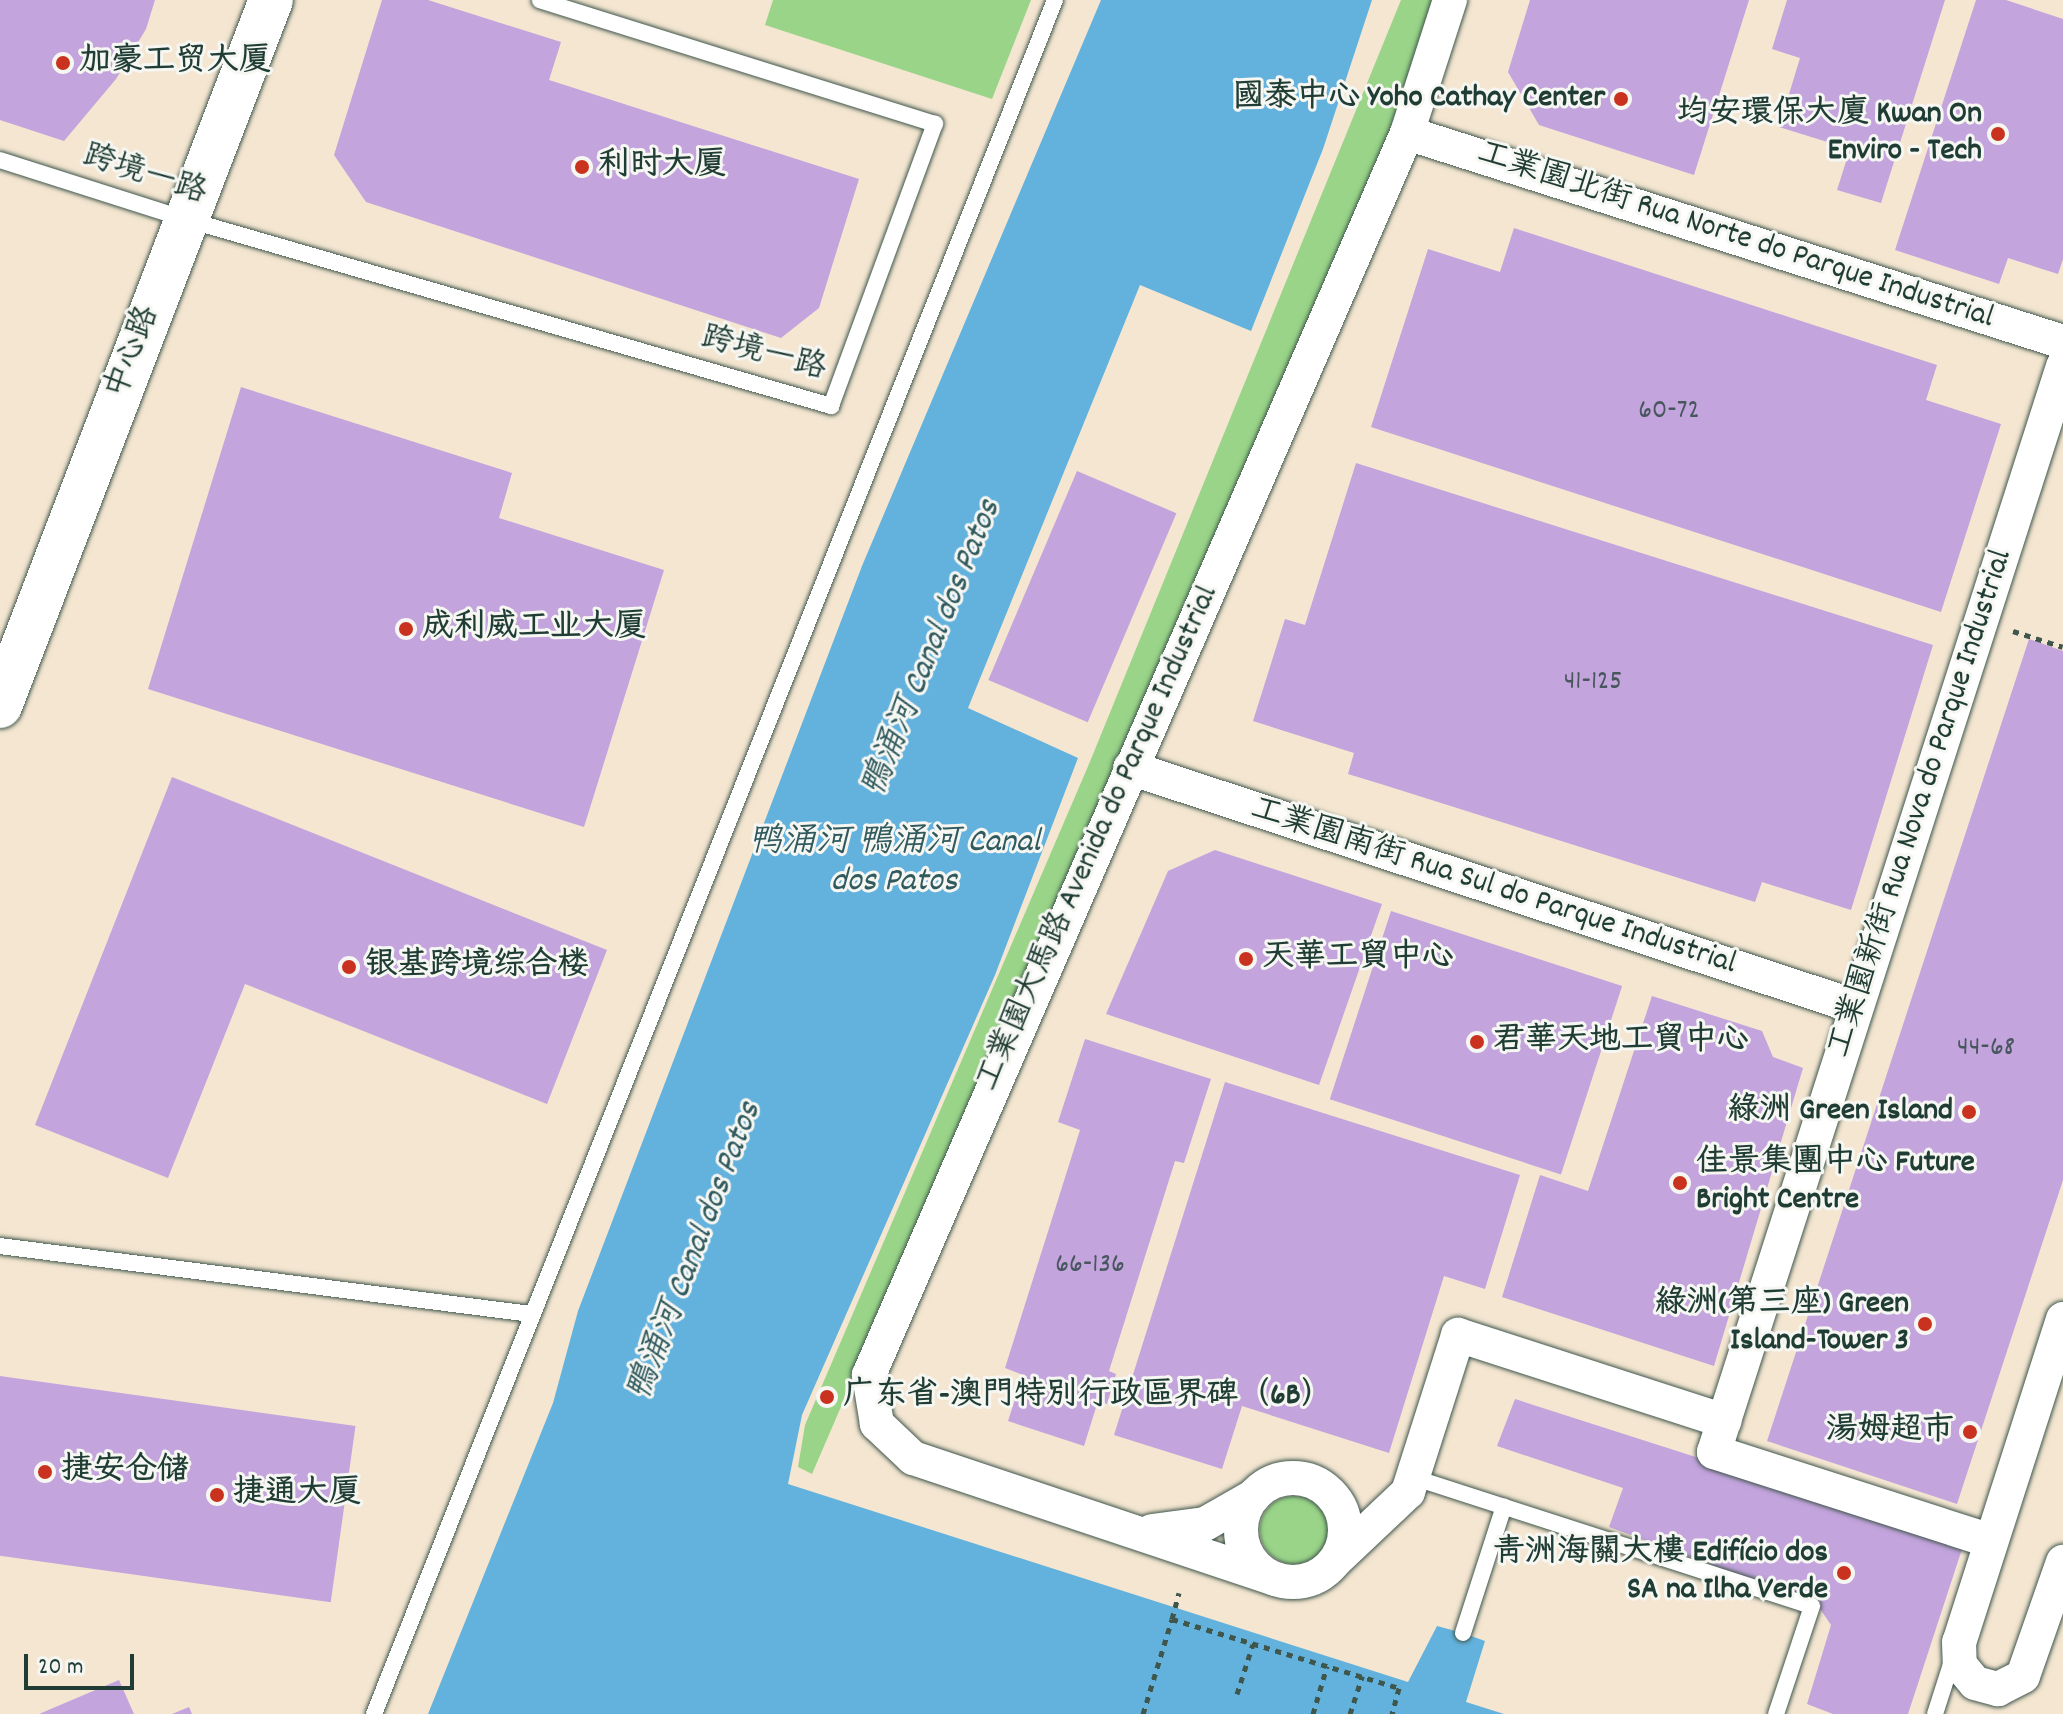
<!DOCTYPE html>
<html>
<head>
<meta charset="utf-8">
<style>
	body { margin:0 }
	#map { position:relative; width:2063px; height:1714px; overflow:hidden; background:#f4e6d1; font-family:Dekko,"LXGW WenKai TC",sans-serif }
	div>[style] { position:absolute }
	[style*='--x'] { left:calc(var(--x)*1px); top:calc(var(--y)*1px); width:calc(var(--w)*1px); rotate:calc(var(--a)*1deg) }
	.green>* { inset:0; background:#99d488 }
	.round { border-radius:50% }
	.water>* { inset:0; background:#63b2dd }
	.building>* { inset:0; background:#c3a4dd; transform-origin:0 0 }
	.path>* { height:5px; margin-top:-2.5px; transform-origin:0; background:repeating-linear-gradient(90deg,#3f564c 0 6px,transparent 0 12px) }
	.roads { filter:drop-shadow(0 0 2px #3f564c) drop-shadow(0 0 2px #3f564c) }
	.lane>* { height:16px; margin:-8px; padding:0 8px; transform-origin:8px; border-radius:8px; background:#fff }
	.street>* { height:34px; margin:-17px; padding:0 17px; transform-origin:17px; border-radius:17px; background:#fff }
	.street>.ring { margin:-17px; padding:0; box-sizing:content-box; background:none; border:34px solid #fff; border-radius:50% }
	.secondary>* { height:44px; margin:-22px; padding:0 22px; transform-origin:22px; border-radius:22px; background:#fff }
	.dots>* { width:22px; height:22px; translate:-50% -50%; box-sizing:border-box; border:4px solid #f6f6f2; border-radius:50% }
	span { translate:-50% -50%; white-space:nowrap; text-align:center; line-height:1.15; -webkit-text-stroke:6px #f6f6f2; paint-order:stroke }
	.number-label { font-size:28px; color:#48575e }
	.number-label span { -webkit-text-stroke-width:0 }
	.poi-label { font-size:32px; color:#1f3d34; font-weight:700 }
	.left { translate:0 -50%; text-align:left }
	.right { translate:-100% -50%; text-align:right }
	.street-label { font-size:32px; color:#1f3d34 }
	.water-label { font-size:34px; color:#305a5e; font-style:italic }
	.scale { position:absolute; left:24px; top:1654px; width:110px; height:36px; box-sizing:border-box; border:4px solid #1f3d34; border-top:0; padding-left:10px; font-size:24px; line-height:28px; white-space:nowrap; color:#1f3d34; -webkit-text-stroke:6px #f6f6f2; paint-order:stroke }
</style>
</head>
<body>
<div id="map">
	<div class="green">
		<i style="clip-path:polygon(773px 0,1031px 0,992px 99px,765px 25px)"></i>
		<i style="clip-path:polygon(1401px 0,1433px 0,1392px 129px,812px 1474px,798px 1467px,805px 1425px,1089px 764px)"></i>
		<i class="round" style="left:1260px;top:1496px;width:68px;height:68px"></i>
	</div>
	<div class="water">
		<i style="clip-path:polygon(1101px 0,1372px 0,1323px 149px,1251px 331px,1140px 285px,968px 708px,1078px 758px,995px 975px,802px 1415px,788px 1484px,1408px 1682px,1437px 1626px,1463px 1633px,1485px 1641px,1466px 1702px,1504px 1714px,428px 1714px,553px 1403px,578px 1311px,862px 566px)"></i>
	</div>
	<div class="building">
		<i style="clip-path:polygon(0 0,155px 0,146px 29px,116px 79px,64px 141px,0 120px)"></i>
		<i style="clip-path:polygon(382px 0,428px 0,561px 42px,549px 80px,859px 179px,819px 308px,781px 338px,366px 202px,334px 155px)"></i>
		<i style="clip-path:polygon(1530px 0,1749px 0,1694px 175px,1539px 125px,1508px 72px)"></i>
		<i style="clip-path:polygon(1787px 0,1945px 0,1881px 203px,1837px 190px,1850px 149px,1779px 127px,1800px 58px,1772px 49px)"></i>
		<i style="clip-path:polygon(1976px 0,2006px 0,2063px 19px,2063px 259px,2058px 274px,2008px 258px,1999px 284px,1895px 250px)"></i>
		<i style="clip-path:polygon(1514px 228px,1937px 365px,1926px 400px,2001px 424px,1941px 612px,1371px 427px,1428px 249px,1500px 272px)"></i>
		<i style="clip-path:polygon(241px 387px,512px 473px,499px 518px,664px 570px,584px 827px,148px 689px)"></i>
		<i style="clip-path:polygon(1356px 463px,1933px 645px,1851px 910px,1762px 882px,1755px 902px,1384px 785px,1348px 774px,1354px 753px,1253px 721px,1285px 619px,1305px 625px)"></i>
		<i style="left:1077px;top:471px;width:108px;height:227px;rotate:23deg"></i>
		<i style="clip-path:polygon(2029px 639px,2063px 651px,2063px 1180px,1957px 1504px,1767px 1441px)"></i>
		<i style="clip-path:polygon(172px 777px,607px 950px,547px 1104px,245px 984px,168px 1178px,35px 1125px)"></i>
		<i style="clip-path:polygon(1215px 850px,1382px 904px,1319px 1085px,1106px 1014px,1168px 871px)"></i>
		<i style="left:1391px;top:911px;width:243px;height:198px;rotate:18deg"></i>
		<i style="clip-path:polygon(1652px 996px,1762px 1031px,1773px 1057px,1803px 1068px,1714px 1366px,1502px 1297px,1540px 1175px,1588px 1191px)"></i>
		<i style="clip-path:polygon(1085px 1039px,1211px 1079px,1184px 1163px,1175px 1161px,1109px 1371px,1116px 1374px,1107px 1404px,1098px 1401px,1084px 1446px,1008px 1421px,1023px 1375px,1005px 1368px,1080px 1130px,1058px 1122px)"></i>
		<i style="clip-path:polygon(1225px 1082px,1520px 1175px,1485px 1289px,1444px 1276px,1389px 1453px,1242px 1406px,1222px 1469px,1114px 1435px)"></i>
		<i style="left:0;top:1376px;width:359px;height:178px;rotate:8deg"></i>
		<i style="clip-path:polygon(1515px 1399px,1964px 1543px,1908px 1714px,1833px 1714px,1807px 1704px,1831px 1625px,1816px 1603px,1609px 1527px,1623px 1488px,1497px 1446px)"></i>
		<i style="clip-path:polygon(119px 1680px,134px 1714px,39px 1714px)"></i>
		<i style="clip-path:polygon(189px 1707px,192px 1714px,172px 1714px)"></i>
	</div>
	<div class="path">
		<i style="--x:2013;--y:631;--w:52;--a:17.7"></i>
		<i style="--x:1172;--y:1619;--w:27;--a:-75"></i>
		<i style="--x:1237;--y:1694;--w:52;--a:-72.3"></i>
		<i style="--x:1143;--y:1714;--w:99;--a:-73"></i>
		<i style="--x:1172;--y:1619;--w:237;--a:16.9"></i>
		<i style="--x:1399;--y:1688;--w:27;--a:105"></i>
		<i style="--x:1313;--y:1714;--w:50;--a:-73.7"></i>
		<i style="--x:1350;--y:1714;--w:40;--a:-72"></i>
	</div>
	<div class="roads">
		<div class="lane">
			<i style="--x:0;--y:160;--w:194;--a:17.7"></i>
			<i style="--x:185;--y:219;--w:673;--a:16.14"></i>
			<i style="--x:831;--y:406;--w:301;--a:-69.8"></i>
			<i style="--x:935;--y:124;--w:414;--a:-162.6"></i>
			<i style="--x:0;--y:1246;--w:535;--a:7.3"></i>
			<i style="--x:1412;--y:1477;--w:420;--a:17.9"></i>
			<i style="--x:1812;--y:1606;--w:114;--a:108.4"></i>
			<i style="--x:1463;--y:1633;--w:133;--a:-72.1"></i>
			<i style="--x:374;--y:1714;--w:1844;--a:-68.33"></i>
			<i style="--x:1935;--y:1714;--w:59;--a:-72.2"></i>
		</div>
		<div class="street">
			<i style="--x:1407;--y:133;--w:688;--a:17.67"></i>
			<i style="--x:1130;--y:768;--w:765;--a:18.2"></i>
			<i style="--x:2063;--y:1319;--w:339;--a:107.8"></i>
			<i style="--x:1959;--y:1642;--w:23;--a:88"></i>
			<i style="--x:1960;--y:1665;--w:23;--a:50"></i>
			<i style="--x:1975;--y:1683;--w:24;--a:15"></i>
			<i style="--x:1998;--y:1689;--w:28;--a:-27"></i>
			<i style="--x:2023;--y:1676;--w:121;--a:-70.7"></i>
			<i class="ring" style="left:1241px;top:1478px;width:70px;height:70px"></i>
			<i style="--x:1152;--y:1531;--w:53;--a:-7.5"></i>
			<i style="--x:1205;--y:1524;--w:56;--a:-29.7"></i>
			<i style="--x:1991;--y:1541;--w:291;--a:-162.2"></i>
			<i style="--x:1714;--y:1452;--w:1141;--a:-72.18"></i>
			<i style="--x:1336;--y:1560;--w:99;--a:-43.4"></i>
			<i style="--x:1408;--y:1492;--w:165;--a:-72.3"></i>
			<i style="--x:1458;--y:1335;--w:280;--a:17.9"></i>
			<i style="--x:1275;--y:1579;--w:382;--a:-161.5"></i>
			<i style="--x:913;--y:1458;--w:50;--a:-136.6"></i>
			<i style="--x:877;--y:1424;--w:50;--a:-99.3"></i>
			<i style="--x:869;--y:1375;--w:1354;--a:-66.58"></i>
			<i style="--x:1407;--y:133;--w:140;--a:-72.1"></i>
		</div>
		<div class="secondary">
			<i style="--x:0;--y:706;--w:756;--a:-69"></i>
		</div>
	</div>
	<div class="dots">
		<i style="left:63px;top:63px;background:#c8321e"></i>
		<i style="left:1621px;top:99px;background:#c8321e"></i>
		<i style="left:1998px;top:134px;background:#c8321e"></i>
		<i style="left:582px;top:167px;background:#c8321e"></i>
		<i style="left:406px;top:629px;background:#c8321e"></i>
		<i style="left:1246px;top:959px;background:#c8321e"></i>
		<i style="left:349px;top:967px;background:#c8321e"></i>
		<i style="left:1477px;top:1042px;background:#c8321e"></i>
		<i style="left:1969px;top:1112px;background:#c8321e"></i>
		<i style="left:1680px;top:1183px;background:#c8321e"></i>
		<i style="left:1925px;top:1324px;background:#c8321e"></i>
		<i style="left:827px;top:1397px;background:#c8321e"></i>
		<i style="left:1970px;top:1432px;background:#c8321e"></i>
		<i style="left:45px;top:1472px;background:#c8321e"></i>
		<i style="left:217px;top:1495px;background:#c8321e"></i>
		<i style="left:1844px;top:1573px;background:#c8321e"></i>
	</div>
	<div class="number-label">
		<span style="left:1669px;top:412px">60-72</span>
		<span style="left:1593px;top:683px">41-125</span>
		<span style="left:1986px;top:1049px">44-68</span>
		<span style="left:1090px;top:1266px">66-136</span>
	</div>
	<div class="poi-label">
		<span class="left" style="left:79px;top:63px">加豪工贸大厦</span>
		<span class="right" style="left:1605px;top:99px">國泰中心 Yoho Cathay Center</span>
		<span class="right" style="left:1982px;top:134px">均安環保大廈 Kwan On<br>Enviro - Tech</span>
		<span class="left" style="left:598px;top:167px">利时大厦</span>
		<span class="left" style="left:422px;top:629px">成利威工业大厦</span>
		<span class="left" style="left:1262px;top:959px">天華工貿中心</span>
		<span class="left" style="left:365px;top:967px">银基跨境综合楼</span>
		<span class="left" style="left:1493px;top:1042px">君華天地工貿中心</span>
		<span class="right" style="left:1953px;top:1112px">綠洲 Green Island</span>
		<span class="left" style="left:1696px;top:1183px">佳景集團中心 Future<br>Bright Centre</span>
		<span class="right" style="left:1909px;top:1324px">綠洲(第三座) Green<br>Island-Tower 3</span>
		<span class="left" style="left:843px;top:1397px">广东省-澳門特別行政區界碑（6B）</span>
		<span class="right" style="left:1954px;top:1432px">湯姆超市</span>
		<span class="left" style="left:61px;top:1472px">捷安仓储</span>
		<span class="left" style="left:233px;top:1495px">捷通大厦</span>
		<span class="right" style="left:1828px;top:1573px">青洲海關大樓 Edifício dos<br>SA na Ilha Verde</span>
	</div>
	<div class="street-label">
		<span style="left:144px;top:176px;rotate:18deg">跨境一路</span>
		<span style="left:1735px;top:237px;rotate:18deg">工業園北街 Rua Norte do Parque Industrial</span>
		<span style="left:134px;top:353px;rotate:-69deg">中心路</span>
		<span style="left:763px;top:355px;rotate:15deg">跨境一路</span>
		<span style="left:1922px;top:804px;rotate:-72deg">工業園新街 Rua Nova do Parque Industrial</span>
		<span style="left:1099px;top:839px;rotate:-66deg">工業園大馬路 Avenida do Parque Industrial</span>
		<span style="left:1493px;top:888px;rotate:18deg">工業園南街 Rua Sul do Parque Industrial</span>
	</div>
	<div class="water-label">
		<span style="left:933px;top:649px;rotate:-68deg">鴨涌河 Canal dos Patos</span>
		<span style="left:894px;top:863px">鸭涌河 鴨涌河 Canal<br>dos Patos</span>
		<span style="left:696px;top:1252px;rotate:-69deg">鴨涌河 Canal dos Patos</span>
	</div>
	<div class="scale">20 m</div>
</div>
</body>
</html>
